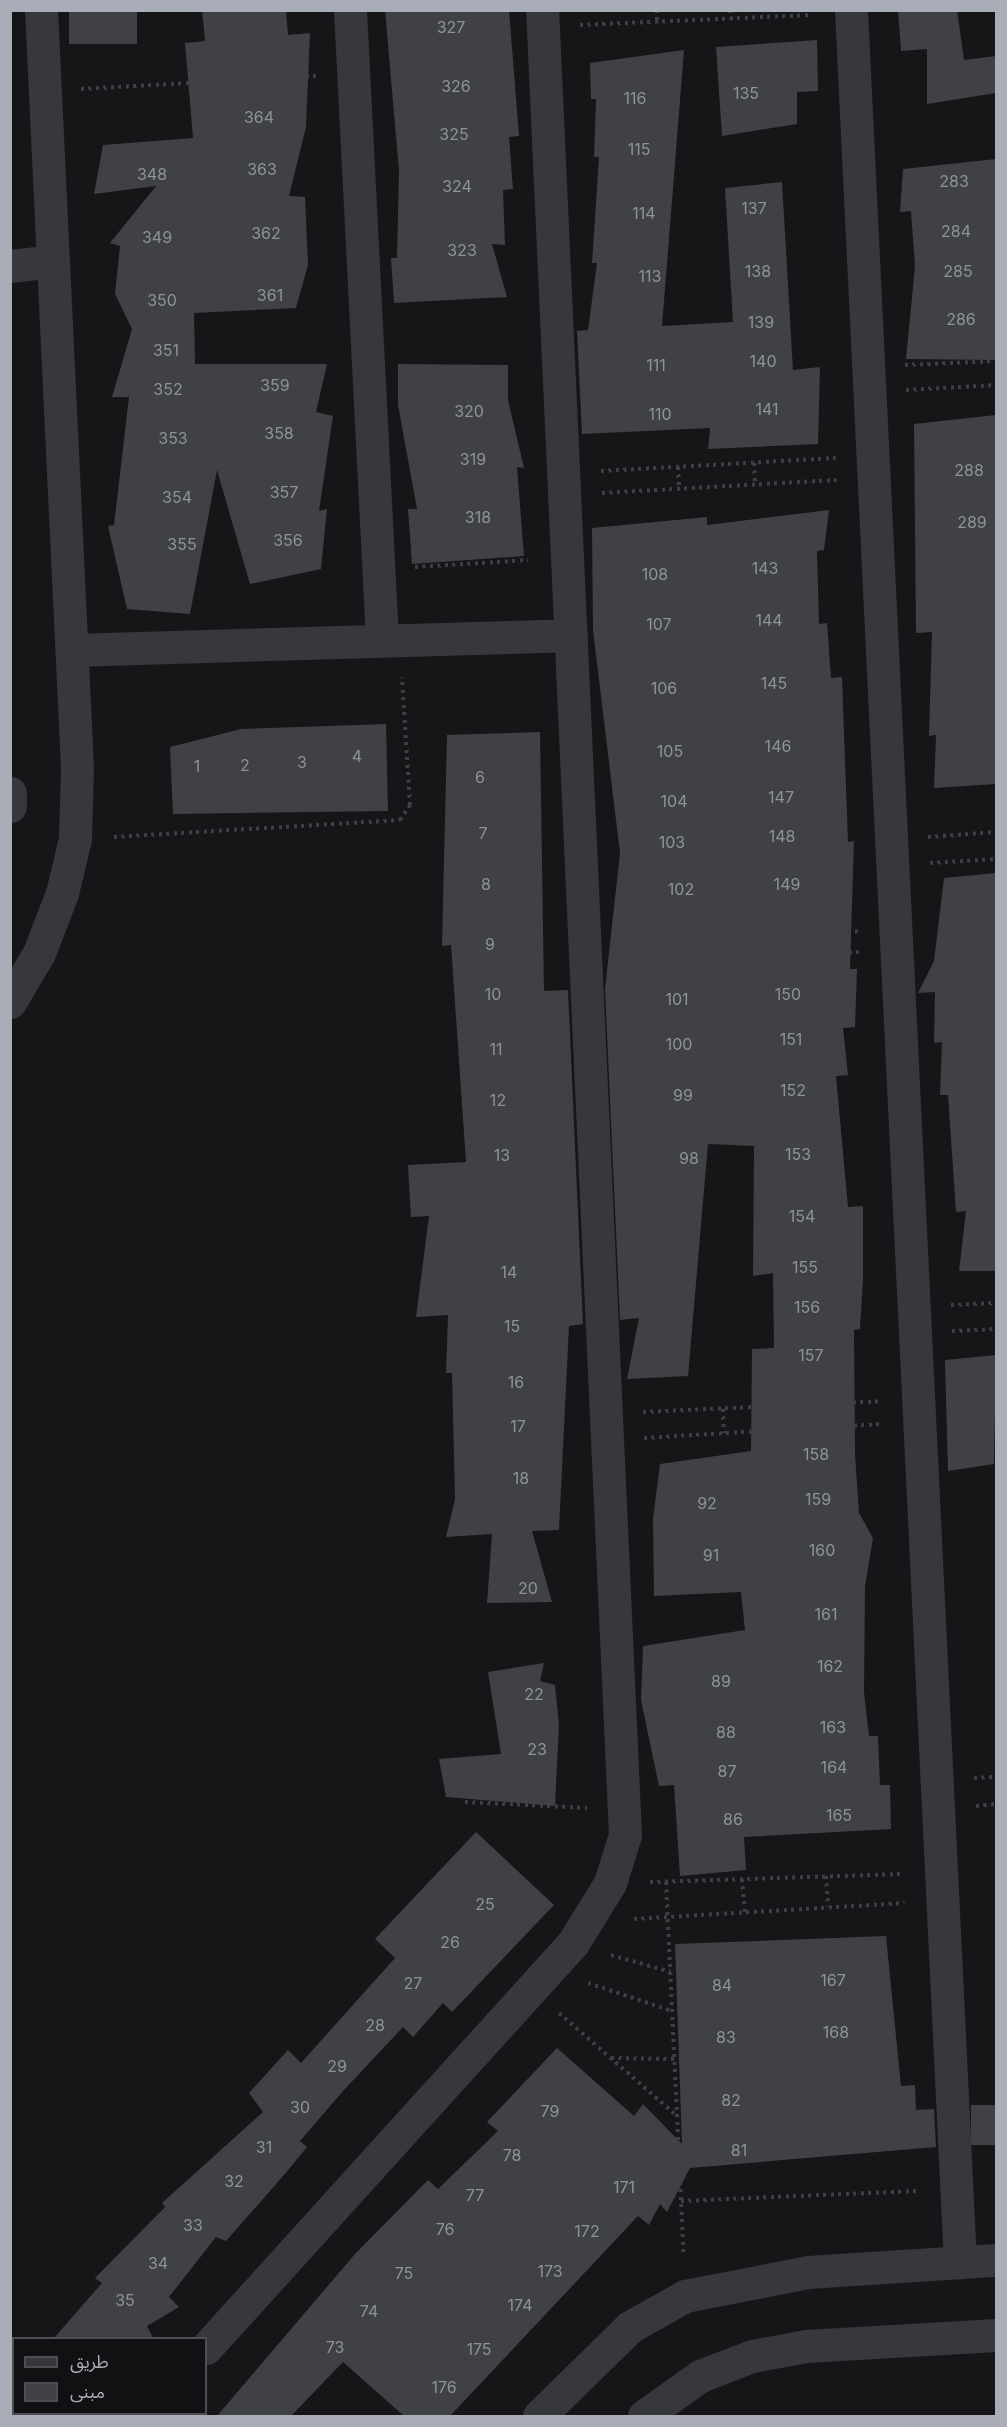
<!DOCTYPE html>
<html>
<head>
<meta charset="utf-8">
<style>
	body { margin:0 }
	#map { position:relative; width:1007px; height:2427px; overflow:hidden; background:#161618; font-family:Inter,"Noto Sans Arabic",sans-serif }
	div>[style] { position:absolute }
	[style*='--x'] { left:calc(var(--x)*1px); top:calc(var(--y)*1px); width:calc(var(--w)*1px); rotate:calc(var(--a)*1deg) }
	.building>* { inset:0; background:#404145; transform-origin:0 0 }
	.path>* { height:4px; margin-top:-2px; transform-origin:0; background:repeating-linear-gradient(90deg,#3d3f44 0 3px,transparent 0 7.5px) }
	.street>* { height:33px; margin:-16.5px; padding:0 16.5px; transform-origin:16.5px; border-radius:16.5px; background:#37383d }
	span { translate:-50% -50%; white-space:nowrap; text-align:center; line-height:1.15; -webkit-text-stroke:4.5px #111113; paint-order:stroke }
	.number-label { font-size:16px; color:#8e929b }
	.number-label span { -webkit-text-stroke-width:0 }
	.frame { position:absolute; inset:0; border:12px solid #a8adb8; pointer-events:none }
	.legend { position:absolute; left:12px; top:2337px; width:195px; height:78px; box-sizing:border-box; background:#111113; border:2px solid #4d4f55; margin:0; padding:8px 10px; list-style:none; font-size:18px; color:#a8adb8 }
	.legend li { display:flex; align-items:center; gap:12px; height:30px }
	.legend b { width:30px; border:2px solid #4d4f55 }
</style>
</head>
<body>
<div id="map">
	<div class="building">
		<i style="left:69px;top:10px;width:68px;height:34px"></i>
		<i style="clip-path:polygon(202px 10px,286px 10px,288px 35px,310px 33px,306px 127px,289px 196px,305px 197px,308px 265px,296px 308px,194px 313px,195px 364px,327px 364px,316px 412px,333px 416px,319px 511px,327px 509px,321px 569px,250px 584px,217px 470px,190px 614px,127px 609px,108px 526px,114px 525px,129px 397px,112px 397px,132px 329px,115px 294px,120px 246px,110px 243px,156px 186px,94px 194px,103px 145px,193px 138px,185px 43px,205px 41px)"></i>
		<i style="clip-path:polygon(385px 10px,509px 10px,519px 136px,509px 137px,513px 189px,503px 190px,505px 245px,492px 244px,507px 297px,394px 303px,391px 258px,397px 258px,399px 171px)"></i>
		<i style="clip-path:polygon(898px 10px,957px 10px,964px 60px,996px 56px,996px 93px,927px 104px,927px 49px,901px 51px)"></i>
		<i style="clip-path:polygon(817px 40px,818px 91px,797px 92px,797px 124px,722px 136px,716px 47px)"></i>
		<i style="clip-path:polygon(684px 50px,662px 326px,733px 322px,725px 188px,782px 182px,793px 370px,820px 367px,818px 444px,708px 449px,710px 428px,582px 434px,577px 331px,588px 330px,597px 263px,592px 263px,599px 157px,594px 157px,596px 99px,591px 99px,590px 63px)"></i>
		<i style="clip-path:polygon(996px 159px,996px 360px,906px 359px,915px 266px,911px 211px,900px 212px,903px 169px)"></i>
		<i style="clip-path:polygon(398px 364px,508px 365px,508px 400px,524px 468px,517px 467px,524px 556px,412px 564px,408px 509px,417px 509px,398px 405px)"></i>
		<i style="clip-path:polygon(996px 415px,996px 784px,934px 788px,936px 735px,929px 736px,932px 632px,916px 633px,914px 424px)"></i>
		<i style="clip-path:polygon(829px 510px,824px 550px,817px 551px,819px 624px,827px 623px,831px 678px,842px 677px,848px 842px,854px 841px,850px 969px,857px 969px,855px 1027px,843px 1028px,848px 1075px,836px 1076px,848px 1207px,863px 1206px,863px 1279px,860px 1329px,854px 1330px,855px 1454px,859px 1513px,873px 1538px,865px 1586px,864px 1692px,869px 1736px,878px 1736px,880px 1785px,890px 1785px,891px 1829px,744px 1837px,746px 1870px,680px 1876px,674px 1785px,659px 1786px,641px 1700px,643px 1646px,745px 1630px,741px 1592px,654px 1596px,653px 1519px,660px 1464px,751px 1451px,752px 1349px,774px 1348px,773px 1273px,753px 1276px,754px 1146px,708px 1144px,688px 1376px,627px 1379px,639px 1318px,620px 1320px,605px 989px,620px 853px,593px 630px,592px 528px,707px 517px,707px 525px)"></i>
		<i style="clip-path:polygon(386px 724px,388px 811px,173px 814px,170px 747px,241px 729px)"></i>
		<i style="clip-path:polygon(540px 732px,544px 991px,568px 990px,583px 1324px,569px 1326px,559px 1530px,532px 1531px,552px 1602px,487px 1603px,492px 1534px,446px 1537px,455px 1499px,452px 1373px,446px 1373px,448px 1315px,416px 1317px,429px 1216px,411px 1217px,408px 1165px,466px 1162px,451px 945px,442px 946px,447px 735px)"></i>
		<i style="clip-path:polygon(996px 873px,996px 1271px,959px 1271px,966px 1211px,956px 1212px,948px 1095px,940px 1095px,942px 1042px,934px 1043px,935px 992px,918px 993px,934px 961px,944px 878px)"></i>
		<i style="clip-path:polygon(996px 1355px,994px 1464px,948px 1471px,945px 1360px)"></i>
		<i style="clip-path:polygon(544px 1663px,540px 1681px,555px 1685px,559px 1725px,555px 1806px,446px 1797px,439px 1759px,501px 1754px,488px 1672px)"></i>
		<i style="clip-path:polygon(476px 1832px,554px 1905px,452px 2012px,443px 2003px,413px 2037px,403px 2027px,343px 2091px,300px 2141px,307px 2147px,284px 2175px,226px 2241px,216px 2237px,169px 2297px,179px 2307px,147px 2326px,153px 2338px,54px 2338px,102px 2283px,95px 2278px,165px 2207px,162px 2203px,263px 2112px,249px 2093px,288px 2050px,301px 2063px,395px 1958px,375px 1939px)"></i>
		<i style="clip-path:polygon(886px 1936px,901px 2086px,915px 2085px,916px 2110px,934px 2109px,936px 2147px,690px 2168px,667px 2212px,660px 2204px,649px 2225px,638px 2216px,450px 2416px,404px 2416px,343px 2362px,291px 2416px,217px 2416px,355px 2254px,428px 2180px,438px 2189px,498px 2131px,487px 2122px,557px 2048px,634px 2116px,643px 2104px,682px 2144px,675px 1944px)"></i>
		<i style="left:996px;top:2105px;width:40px;height:25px;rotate:90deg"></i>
	</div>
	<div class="path">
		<i style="--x:657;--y:10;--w:12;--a:90"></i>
		<i style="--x:730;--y:10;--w:9;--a:84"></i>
		<i style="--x:580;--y:25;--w:232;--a:-2.5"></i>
		<i style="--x:81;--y:89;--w:236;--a:-3.2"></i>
		<i style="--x:905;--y:365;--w:91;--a:-2.5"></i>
		<i style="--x:906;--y:390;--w:90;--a:-3.2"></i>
		<i style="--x:754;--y:463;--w:22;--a:87"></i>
		<i style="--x:678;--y:467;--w:22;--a:87"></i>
		<i style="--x:601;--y:471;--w:235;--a:-3.2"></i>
		<i style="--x:602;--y:493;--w:235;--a:-3.2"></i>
		<i style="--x:415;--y:567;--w:113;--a:-3.5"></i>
		<i style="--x:114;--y:837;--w:287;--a:-3.4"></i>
		<i style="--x:400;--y:820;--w:18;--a:-56"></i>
		<i style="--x:410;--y:805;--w:128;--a:-93.6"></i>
		<i style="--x:928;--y:837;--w:68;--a:-4.2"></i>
		<i style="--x:930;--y:863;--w:66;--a:-3.5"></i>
		<i style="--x:726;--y:937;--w:22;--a:87"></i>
		<i style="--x:623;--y:941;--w:235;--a:-2.4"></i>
		<i style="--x:624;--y:964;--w:235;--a:-2.9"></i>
		<i style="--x:463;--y:1225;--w:96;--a:-3.6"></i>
		<i style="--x:462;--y:1253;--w:98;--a:-2.3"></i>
		<i style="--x:951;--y:1305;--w:45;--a:-2.5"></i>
		<i style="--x:952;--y:1331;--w:44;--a:-2.6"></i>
		<i style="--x:723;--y:1409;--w:24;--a:88"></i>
		<i style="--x:643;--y:1412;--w:238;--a:-2.6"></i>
		<i style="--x:644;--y:1438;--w:238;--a:-3.4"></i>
		<i style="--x:974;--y:1778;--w:22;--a:-3"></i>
		<i style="--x:465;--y:1802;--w:122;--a:2.8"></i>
		<i style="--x:976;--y:1806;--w:20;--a:-6"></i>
		<i style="--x:826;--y:1876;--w:31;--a:86"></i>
		<i style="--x:742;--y:1879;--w:33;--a:85"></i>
		<i style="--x:650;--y:1882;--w:253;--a:-1.8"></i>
		<i style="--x:666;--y:1882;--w:375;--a:87.3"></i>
		<i style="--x:634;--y:1919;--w:271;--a:-3.4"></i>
		<i style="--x:611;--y:1955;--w:62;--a:15.8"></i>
		<i style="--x:588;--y:1983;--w:89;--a:18.4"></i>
		<i style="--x:559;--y:2013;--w:157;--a:41.1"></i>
		<i style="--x:611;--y:2058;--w:64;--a:0.9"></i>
		<i style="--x:681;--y:2201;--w:236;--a:-2.4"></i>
	</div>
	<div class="street">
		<i style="--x:350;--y:10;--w:630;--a:87.09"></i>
		<i style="--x:851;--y:10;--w:2255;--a:87.23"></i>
		<i style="--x:10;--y:266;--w:43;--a:-6.6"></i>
		<i style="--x:72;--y:650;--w:499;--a:-1.7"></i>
		<i style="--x:10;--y:793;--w:13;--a:90"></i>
		<i style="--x:10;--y:1002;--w:57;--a:-59.4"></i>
		<i style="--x:39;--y:953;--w:64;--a:-69"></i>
		<i style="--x:62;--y:893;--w:56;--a:-76.5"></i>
		<i style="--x:75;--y:839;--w:72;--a:-88.4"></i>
		<i style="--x:77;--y:767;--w:758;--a:-92.72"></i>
		<i style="--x:206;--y:2348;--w:547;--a:-47.82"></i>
		<i style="--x:573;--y:1943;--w:70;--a:-58.3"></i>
		<i style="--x:610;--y:1883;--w:50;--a:-72.6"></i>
		<i style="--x:625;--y:1835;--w:1827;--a:-92.6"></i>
		<i style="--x:144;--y:2416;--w:4;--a:-34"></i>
		<i style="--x:539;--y:2416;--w:127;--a:-44.4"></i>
		<i style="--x:630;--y:2327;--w:63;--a:-29.4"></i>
		<i style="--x:685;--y:2296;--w:125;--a:-11"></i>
		<i style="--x:808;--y:2272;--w:188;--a:-3.7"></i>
		<i style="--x:644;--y:2416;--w:69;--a:-35.5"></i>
		<i style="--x:700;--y:2376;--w:56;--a:-21"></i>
		<i style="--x:752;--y:2356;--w:55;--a:-10.5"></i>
		<i style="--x:806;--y:2346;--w:190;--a:-3.3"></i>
	</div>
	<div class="number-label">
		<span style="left:451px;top:27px">327</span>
		<span style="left:456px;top:86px">326</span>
		<span style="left:746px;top:93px">135</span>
		<span style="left:635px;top:98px">116</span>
		<span style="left:259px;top:117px">364</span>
		<span style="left:454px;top:134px">325</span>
		<span style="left:639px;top:149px">115</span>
		<span style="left:262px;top:169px">363</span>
		<span style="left:152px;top:174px">348</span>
		<span style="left:954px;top:181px">283</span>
		<span style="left:457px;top:186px">324</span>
		<span style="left:754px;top:208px">137</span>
		<span style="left:644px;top:213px">114</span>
		<span style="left:956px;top:231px">284</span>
		<span style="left:266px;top:233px">362</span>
		<span style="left:157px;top:237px">349</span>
		<span style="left:462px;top:250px">323</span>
		<span style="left:758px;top:271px">138</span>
		<span style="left:958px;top:271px">285</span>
		<span style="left:650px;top:276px">113</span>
		<span style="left:270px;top:295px">361</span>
		<span style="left:162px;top:300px">350</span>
		<span style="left:961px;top:319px">286</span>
		<span style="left:761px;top:322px">139</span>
		<span style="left:166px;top:350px">351</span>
		<span style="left:763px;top:361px">140</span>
		<span style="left:656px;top:365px">111</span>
		<span style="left:275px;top:385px">359</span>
		<span style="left:168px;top:389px">352</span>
		<span style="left:767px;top:409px">141</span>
		<span style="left:469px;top:411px">320</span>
		<span style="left:660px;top:414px">110</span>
		<span style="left:279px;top:433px">358</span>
		<span style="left:173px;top:438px">353</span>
		<span style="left:473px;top:459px">319</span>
		<span style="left:969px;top:470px">288</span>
		<span style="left:284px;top:492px">357</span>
		<span style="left:177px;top:497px">354</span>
		<span style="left:478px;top:517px">318</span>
		<span style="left:972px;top:522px">289</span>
		<span style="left:288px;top:540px">356</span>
		<span style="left:182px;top:544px">355</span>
		<span style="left:765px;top:568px">143</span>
		<span style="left:655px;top:574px">108</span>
		<span style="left:769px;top:620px">144</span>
		<span style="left:659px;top:624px">107</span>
		<span style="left:774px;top:683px">145</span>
		<span style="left:664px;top:688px">106</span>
		<span style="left:778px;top:746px">146</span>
		<span style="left:670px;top:751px">105</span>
		<span style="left:357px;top:756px">4</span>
		<span style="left:302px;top:762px">3</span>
		<span style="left:245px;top:765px">2</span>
		<span style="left:197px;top:766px">1</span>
		<span style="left:480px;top:777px">6</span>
		<span style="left:781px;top:797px">147</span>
		<span style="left:674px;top:801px">104</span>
		<span style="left:483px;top:833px">7</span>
		<span style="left:782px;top:836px">148</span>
		<span style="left:672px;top:842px">103</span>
		<span style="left:486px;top:884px">8</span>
		<span style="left:787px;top:884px">149</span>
		<span style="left:681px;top:889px">102</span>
		<span style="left:490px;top:944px">9</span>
		<span style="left:493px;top:994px">10</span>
		<span style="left:788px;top:994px">150</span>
		<span style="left:677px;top:999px">101</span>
		<span style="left:791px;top:1039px">151</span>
		<span style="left:679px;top:1044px">100</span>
		<span style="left:496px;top:1049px">11</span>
		<span style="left:793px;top:1090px">152</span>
		<span style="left:683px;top:1095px">99</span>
		<span style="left:498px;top:1100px">12</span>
		<span style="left:798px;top:1154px">153</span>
		<span style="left:502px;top:1155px">13</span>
		<span style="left:689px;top:1158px">98</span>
		<span style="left:802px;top:1216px">154</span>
		<span style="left:805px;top:1267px">155</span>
		<span style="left:509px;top:1272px">14</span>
		<span style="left:807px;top:1307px">156</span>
		<span style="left:512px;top:1326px">15</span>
		<span style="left:811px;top:1355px">157</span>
		<span style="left:516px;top:1382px">16</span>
		<span style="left:518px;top:1426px">17</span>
		<span style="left:816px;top:1454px">158</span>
		<span style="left:521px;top:1478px">18</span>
		<span style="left:818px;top:1499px">159</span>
		<span style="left:707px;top:1503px">92</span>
		<span style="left:822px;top:1550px">160</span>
		<span style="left:711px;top:1555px">91</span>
		<span style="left:528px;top:1588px">20</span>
		<span style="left:826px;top:1614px">161</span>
		<span style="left:830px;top:1666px">162</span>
		<span style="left:721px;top:1681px">89</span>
		<span style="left:534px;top:1694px">22</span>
		<span style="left:833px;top:1727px">163</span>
		<span style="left:726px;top:1732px">88</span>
		<span style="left:537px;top:1749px">23</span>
		<span style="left:834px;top:1767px">164</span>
		<span style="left:727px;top:1771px">87</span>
		<span style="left:839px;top:1815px">165</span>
		<span style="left:733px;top:1819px">86</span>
		<span style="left:485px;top:1904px">25</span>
		<span style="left:450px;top:1942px">26</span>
		<span style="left:833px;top:1980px">167</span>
		<span style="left:413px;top:1983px">27</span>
		<span style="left:722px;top:1985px">84</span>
		<span style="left:375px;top:2025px">28</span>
		<span style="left:836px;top:2032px">168</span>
		<span style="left:726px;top:2037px">83</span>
		<span style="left:337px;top:2066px">29</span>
		<span style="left:731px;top:2100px">82</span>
		<span style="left:300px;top:2107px">30</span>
		<span style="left:550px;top:2111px">79</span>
		<span style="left:264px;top:2147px">31</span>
		<span style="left:739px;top:2150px">81</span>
		<span style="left:512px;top:2155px">78</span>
		<span style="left:234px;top:2181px">32</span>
		<span style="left:624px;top:2187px">171</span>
		<span style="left:475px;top:2195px">77</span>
		<span style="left:193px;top:2225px">33</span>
		<span style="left:445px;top:2229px">76</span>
		<span style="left:587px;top:2231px">172</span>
		<span style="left:158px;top:2263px">34</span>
		<span style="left:550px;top:2271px">173</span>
		<span style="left:404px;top:2273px">75</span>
		<span style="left:125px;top:2300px">35</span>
		<span style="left:520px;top:2305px">174</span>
		<span style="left:369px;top:2311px">74</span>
		<span style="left:335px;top:2347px">73</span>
		<span style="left:479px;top:2349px">175</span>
		<span style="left:444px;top:2387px">176</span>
	</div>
	<div class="frame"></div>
	<ul class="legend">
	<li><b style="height:8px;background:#37383d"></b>طريق</li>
	<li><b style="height:16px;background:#404145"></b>مبنى</li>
	</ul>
</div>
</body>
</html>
